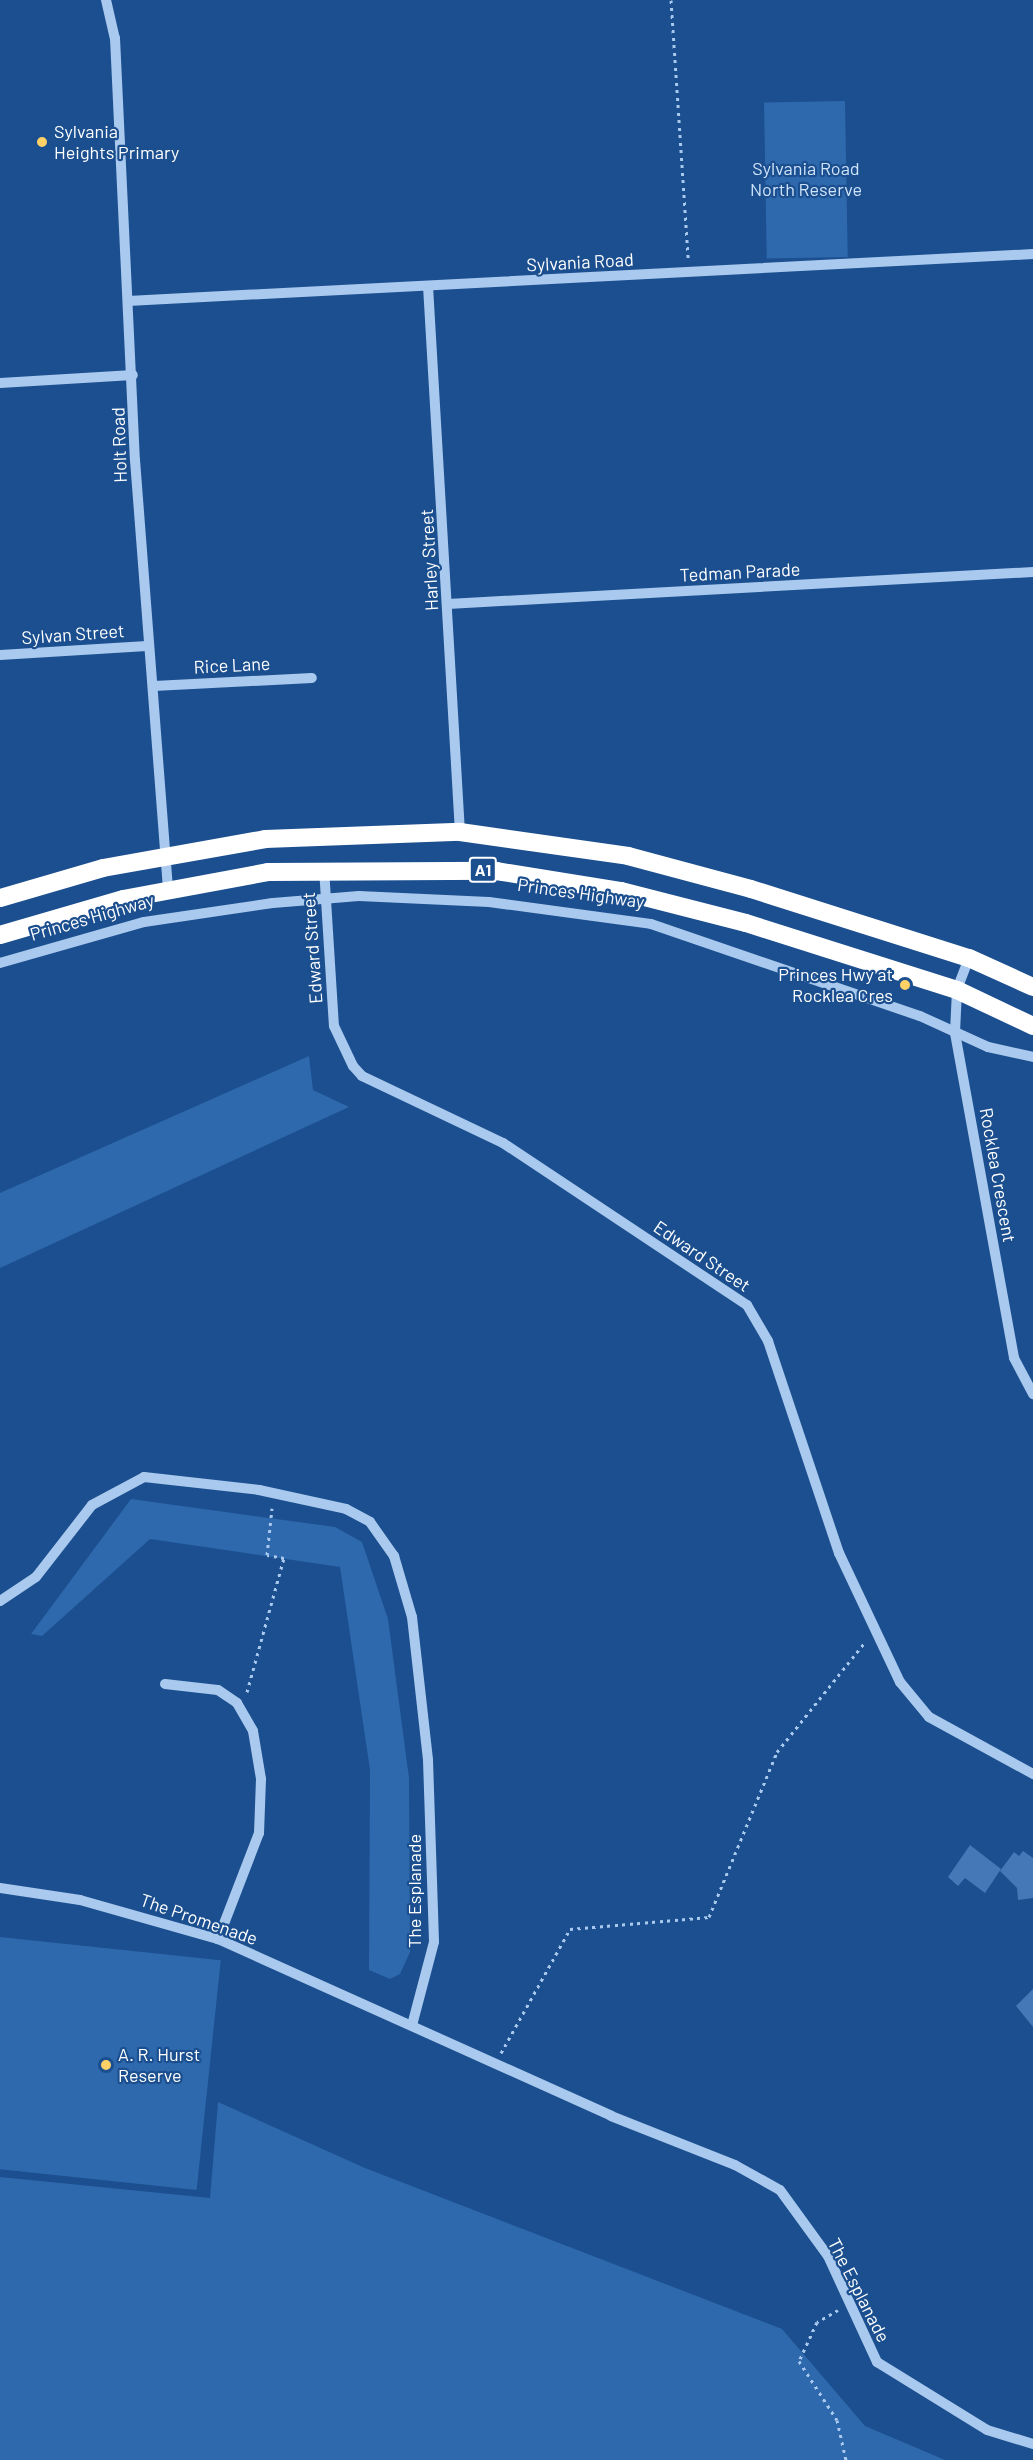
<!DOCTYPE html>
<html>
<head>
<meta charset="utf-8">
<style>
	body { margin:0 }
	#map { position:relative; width:1033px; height:2460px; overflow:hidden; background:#1b4f8f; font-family:Barlow,sans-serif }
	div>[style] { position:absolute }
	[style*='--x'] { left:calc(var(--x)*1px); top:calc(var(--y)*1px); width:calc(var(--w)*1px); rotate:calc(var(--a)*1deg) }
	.green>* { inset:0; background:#2e69ad; transform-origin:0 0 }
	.building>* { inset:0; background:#4478b7 }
	.path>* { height:3px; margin-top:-1.5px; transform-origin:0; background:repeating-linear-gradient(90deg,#a9c9ee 0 3px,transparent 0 7.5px) }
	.minor>* { height:10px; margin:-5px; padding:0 5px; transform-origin:5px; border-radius:5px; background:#a9c9ee }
	.highway>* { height:18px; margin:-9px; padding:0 9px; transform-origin:9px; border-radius:9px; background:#fff }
	.dots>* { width:16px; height:16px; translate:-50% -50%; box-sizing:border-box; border:3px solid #1b4f8f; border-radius:50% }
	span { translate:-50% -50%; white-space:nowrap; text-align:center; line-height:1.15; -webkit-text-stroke:4.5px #1b4f8f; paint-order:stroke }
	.shield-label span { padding:2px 4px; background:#1b4f8f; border:2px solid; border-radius:4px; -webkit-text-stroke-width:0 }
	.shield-label { font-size:16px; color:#fff; font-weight:700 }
	.poi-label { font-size:18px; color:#fff }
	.left { translate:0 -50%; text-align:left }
	.right { translate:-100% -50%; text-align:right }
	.park-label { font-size:18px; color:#cfe3fa }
	.street-label { font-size:18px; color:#fff }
</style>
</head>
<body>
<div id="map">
	<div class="green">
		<i style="left:845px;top:101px;width:156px;height:81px;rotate:89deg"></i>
		<i style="clip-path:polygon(309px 1056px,313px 1090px,349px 1107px,0 1268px,0 1193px)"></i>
		<i style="clip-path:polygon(131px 1499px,335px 1527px,362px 1542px,388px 1619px,409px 1778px,410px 1952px,400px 1974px,390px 1979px,369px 1970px,370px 1770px,340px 1567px,150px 1539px,42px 1636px,31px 1634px)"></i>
		<i style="left:0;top:1937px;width:222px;height:231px;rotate:6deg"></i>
		<i style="clip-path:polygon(218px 2102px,365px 2168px,782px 2329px,865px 2426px,945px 2460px,0 2460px,0 2177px,210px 2198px)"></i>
	</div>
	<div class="building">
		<i style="clip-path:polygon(970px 1845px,1001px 1869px,985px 1893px,965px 1878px,958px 1886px,948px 1877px)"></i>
		<i style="clip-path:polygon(1023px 1851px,1033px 1858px,1033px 1898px,1018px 1900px,1017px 1888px,1000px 1871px,1014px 1852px,1019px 1856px)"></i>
		<i style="clip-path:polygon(1033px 1989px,1033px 2027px,1016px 2006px)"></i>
	</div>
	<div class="path">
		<i style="--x:671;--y:0;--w:260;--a:86.2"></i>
		<i style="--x:247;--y:1692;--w:139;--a:-74.6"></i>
		<i style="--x:284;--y:1558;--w:17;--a:-170"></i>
		<i style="--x:267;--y:1555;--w:47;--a:-83.9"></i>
		<i style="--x:501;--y:2053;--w:142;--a:-60.9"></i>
		<i style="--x:570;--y:1929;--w:140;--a:-4.9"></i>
		<i style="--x:709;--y:1917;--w:178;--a:-67.6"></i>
		<i style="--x:777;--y:1752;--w:142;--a:-51.3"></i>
		<i style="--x:838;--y:2310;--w:24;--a:150"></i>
		<i style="--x:817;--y:2322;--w:43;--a:114.8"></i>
		<i style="--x:799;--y:2361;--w:70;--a:57.2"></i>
		<i style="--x:837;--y:2420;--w:41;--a:77.3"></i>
	</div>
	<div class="minor">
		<i style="--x:106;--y:0;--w:39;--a:77"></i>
		<i style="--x:115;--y:38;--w:422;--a:87.3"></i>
		<i style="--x:135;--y:460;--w:431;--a:85.6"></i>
		<i style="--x:428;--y:286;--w:547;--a:86.65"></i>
		<i style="--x:128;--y:301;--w:906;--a:-2.97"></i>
		<i style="--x:0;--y:383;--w:133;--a:-3.4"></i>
		<i style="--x:448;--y:604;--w:586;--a:-3.13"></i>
		<i style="--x:0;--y:655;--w:147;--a:-3.5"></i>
		<i style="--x:154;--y:686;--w:158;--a:-2.9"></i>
		<i style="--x:324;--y:868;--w:158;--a:86.4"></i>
		<i style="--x:334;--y:1026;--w:44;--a:64.6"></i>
		<i style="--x:353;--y:1066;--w:13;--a:48"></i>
		<i style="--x:362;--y:1076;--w:156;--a:25.4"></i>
		<i style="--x:503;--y:1143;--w:293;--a:33.6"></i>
		<i style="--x:747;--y:1305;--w:42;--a:59.7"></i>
		<i style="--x:768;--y:1341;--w:224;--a:71.5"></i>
		<i style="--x:839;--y:1553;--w:143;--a:64.7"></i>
		<i style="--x:900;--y:1682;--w:45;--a:50.4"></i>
		<i style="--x:929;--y:1717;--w:119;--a:28.7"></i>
		<i style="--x:969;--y:958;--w:34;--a:111"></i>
		<i style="--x:957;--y:990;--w:43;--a:92.7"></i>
		<i style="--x:955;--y:1033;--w:330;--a:79.7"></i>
		<i style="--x:1014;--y:1358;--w:41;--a:62.2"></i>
		<i style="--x:0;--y:963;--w:150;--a:-15.9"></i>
		<i style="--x:144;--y:922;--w:130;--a:-8.4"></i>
		<i style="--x:273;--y:903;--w:86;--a:-4.7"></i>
		<i style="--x:359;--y:896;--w:130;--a:2.6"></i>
		<i style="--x:489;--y:902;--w:163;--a:7.7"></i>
		<i style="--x:651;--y:924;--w:284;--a:18.9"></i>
		<i style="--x:920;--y:1016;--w:75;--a:24.5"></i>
		<i style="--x:988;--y:1047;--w:46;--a:12.5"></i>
		<i style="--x:0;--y:1601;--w:43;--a:-33.7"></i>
		<i style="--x:36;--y:1577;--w:91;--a:-52.1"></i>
		<i style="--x:92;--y:1505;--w:59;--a:-28.3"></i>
		<i style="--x:144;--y:1477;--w:116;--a:6.4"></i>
		<i style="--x:259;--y:1490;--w:89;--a:12.3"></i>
		<i style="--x:346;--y:1509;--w:27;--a:28"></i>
		<i style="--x:370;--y:1522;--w:42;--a:54.8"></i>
		<i style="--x:394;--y:1556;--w:64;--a:73.6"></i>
		<i style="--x:412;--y:1617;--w:144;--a:83.6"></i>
		<i style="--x:428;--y:1760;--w:182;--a:88.1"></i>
		<i style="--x:434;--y:1942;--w:86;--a:104.8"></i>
		<i style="--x:165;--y:1684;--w:53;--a:6.5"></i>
		<i style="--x:218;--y:1690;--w:23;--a:34"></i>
		<i style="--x:237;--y:1703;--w:32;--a:60"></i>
		<i style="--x:253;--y:1731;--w:49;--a:80.5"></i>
		<i style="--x:261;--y:1779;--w:54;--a:92.1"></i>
		<i style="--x:259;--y:1833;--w:114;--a:111.1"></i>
		<i style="--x:0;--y:1888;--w:81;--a:8.5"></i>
		<i style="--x:80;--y:1900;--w:143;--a:15.8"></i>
		<i style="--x:218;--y:1939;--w:431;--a:24.2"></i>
		<i style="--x:611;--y:2116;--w:133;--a:21.6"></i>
		<i style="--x:735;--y:2165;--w:51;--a:29.1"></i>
		<i style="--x:780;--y:2190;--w:82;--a:54"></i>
		<i style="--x:828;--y:2256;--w:117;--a:65.2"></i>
		<i style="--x:877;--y:2362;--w:129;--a:31.7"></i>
		<i style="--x:987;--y:2430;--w:48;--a:16.9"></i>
	</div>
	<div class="highway">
		<i style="--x:0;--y:898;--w:107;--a:-16.2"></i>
		<i style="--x:103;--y:868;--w:165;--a:-10.1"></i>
		<i style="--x:265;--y:839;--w:195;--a:-2.1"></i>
		<i style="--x:460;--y:832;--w:170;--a:8.1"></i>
		<i style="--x:628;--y:856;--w:127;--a:15"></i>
		<i style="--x:751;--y:889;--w:229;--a:17.6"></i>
		<i style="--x:969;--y:958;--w:70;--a:24.4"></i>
		<i style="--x:0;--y:935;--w:128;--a:-16.3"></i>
		<i style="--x:123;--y:899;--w:147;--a:-10.5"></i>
		<i style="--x:268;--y:872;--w:228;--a:-0.3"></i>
		<i style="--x:496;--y:871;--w:127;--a:9.1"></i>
		<i style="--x:621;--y:891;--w:129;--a:14.4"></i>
		<i style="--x:746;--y:923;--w:221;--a:17.6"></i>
		<i style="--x:957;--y:990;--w:84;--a:25.3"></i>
	</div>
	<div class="dots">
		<i style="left:42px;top:142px;background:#ffd166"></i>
		<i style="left:905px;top:985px;background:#ffd166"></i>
		<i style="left:106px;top:2065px;background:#ffd166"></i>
	</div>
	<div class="shield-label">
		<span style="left:483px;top:870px">A1</span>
	</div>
	<div class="poi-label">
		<span class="left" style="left:54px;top:142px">Sylvania<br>Heights Primary</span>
		<span class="right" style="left:893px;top:985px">Princes Hwy at<br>Rocklea Cres</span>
		<span class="left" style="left:118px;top:2065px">A. R. Hurst<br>Reserve</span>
	</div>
	<div class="park-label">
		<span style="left:806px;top:179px">Sylvania Road<br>North Reserve</span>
	</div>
	<div class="street-label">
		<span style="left:580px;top:262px;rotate:-3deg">Sylvania Road</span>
		<span style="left:119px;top:445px;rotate:-92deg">Holt Road</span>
		<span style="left:429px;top:560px;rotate:-93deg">Harley Street</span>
		<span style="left:740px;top:572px;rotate:-3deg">Tedman Parade</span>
		<span style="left:73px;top:634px;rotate:-4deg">Sylvan Street</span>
		<span style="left:232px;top:665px;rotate:-3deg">Rice Lane</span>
		<span style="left:581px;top:893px;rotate:8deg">Princes Highway</span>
		<span style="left:92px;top:917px;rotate:-16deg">Princes Highway</span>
		<span style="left:312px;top:948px;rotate:-94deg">Edward Street</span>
		<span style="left:998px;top:1175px;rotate:80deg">Rocklea Crescent</span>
		<span style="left:702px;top:1256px;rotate:34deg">Edward Street</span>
		<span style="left:414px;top:1891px;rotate:-90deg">The Esplanade</span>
		<span style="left:199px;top:1919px;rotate:19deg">The Promenade</span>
		<span style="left:859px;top:2290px;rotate:63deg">The Esplanade</span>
	</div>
</div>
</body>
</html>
